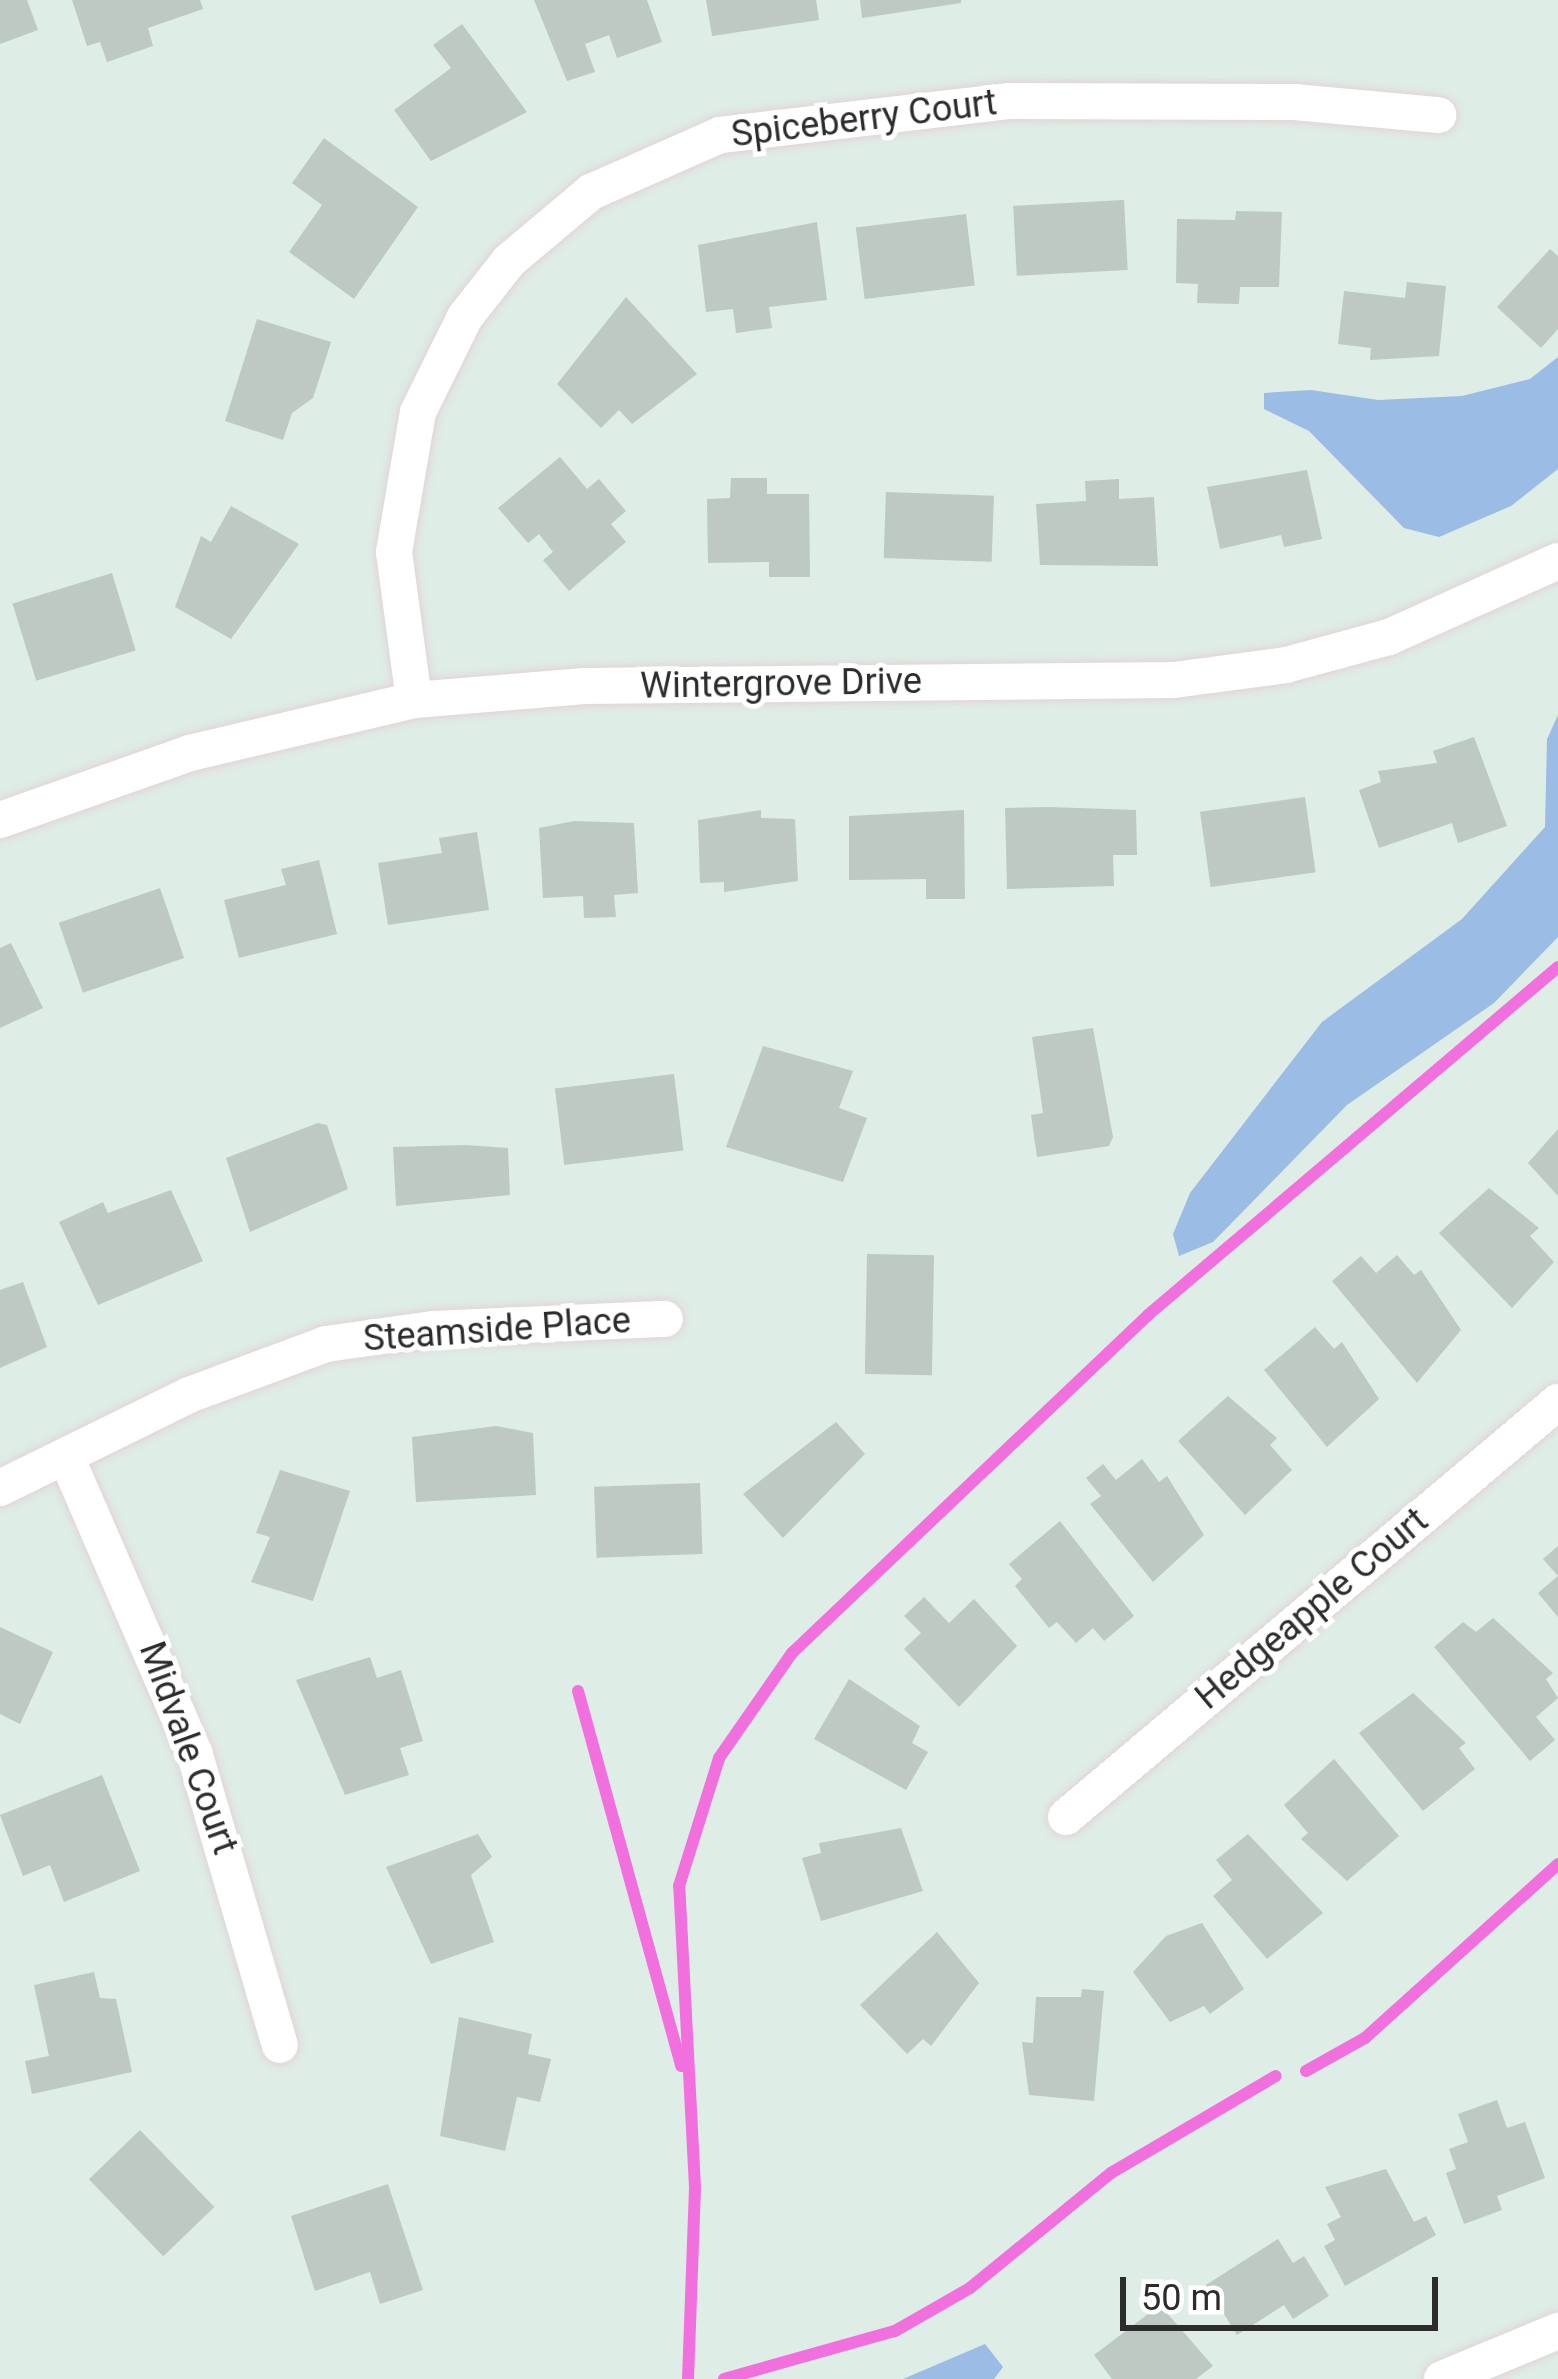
<!DOCTYPE html>
<html>
<head>
<meta charset="utf-8">
<style>
	body { margin:0 }
	#map { position:relative; width:1558px; height:2379px; overflow:hidden; background:#deede5; font-family:Roboto,sans-serif }
	div>[style] { position:absolute }
	[style*='--x'] { left:calc(var(--x)*1px); top:calc(var(--y)*1px); width:calc(var(--w)*1px); rotate:calc(var(--a)*1deg) }
	.green>* { inset:0; background:#9abce5 }
	.stream>* { height:12px; margin:-6px; padding:0 6px; transform-origin:6px; border-radius:6px; background:#f170de }
	.building>* { inset:0; background:#bdc9c2; transform-origin:0 0 }
	.roads { filter:drop-shadow(0 0 3px #e4d3d8) drop-shadow(0 0 3px #e4d3d8) }
	.street>* { height:36px; margin:-18px; padding:0 18px; transform-origin:18px; border-radius:18px; background:#fff }
	span { translate:-50% -50%; white-space:nowrap; text-align:center; line-height:1.15; -webkit-text-stroke:10px #fff; paint-order:stroke }
	.street-label { font-size:36px; color:#2c2c2c }
	.scale { position:absolute; left:1120px; top:2277px; width:318px; height:54px; box-sizing:border-box; border:6px solid #2c2c2c; border-top:0; padding-left:15px; font-size:36px; line-height:42px; white-space:nowrap; color:#2c2c2c; -webkit-text-stroke:9px #fff; paint-order:stroke }
</style>
</head>
<body>
<div id="map">
	<div class="green">
		<i style="clip-path:polygon(1558px 357px,1558px 469px,1511px 506px,1439px 537px,1404px 528px,1309px 431px,1264px 409px,1264px 393px,1311px 390px,1378px 400px,1462px 396px,1530px 379px)"></i>
		<i style="clip-path:polygon(1558px 715px,1558px 937px,1494px 1003px,1347px 1105px,1213px 1242px,1179px 1256px,1173px 1234px,1190px 1193px,1322px 1022px,1462px 919px,1545px 827px,1547px 739px)"></i>
		<i style="clip-path:polygon(985px 2344px,1003px 2367px,994px 2379px,903px 2379px)"></i>
	</div>
	<div class="stream">
		<i style="--x:578;--y:1691;--w:389;--a:74.6"></i>
		<i style="--x:1306;--y:2071;--w:68;--a:-29.2"></i>
		<i style="--x:1365;--y:2038;--w:260;--a:-42"></i>
		<i style="--x:688;--y:2379;--w:192;--a:-87.9"></i>
		<i style="--x:695;--y:2187;--w:301;--a:-93"></i>
		<i style="--x:679;--y:1886;--w:134;--a:-72.6"></i>
		<i style="--x:719;--y:1758;--w:128;--a:-55.2"></i>
		<i style="--x:792;--y:1653;--w:491;--a:-43.5"></i>
		<i style="--x:1148;--y:1315;--w:538;--a:-40.32"></i>
		<i style="--x:724;--y:2379;--w:178;--a:-15.7"></i>
		<i style="--x:895;--y:2331;--w:86;--a:-29.8"></i>
		<i style="--x:970;--y:2288;--w:182;--a:-39.2"></i>
		<i style="--x:1111;--y:2173;--w:191;--a:-30.5"></i>
	</div>
	<div class="building">
		<i style="clip-path:polygon(0 0,27px 0,38px 30px,0 44px)"></i>
		<i style="clip-path:polygon(72px 0,200px 0,203px 9px,148px 28px,153px 46px,107px 62px,100px 42px,87px 46px)"></i>
		<i style="clip-path:polygon(534px 0,647px 0,662px 42px,617px 58px,609px 35px,585px 44px,595px 72px,567px 81px)"></i>
		<i style="clip-path:polygon(706px 0,816px 0,819px 20px,712px 36px)"></i>
		<i style="clip-path:polygon(860px 0,961px 0,961px 3px,862px 18px)"></i>
		<i style="clip-path:polygon(462px 24px,527px 112px,431px 161px,394px 110px,451px 68px,433px 45px)"></i>
		<i style="clip-path:polygon(324px 138px,418px 207px,354px 299px,289px 252px,322px 205px,292px 183px)"></i>
		<i style="left:1124px;top:200px;width:70px;height:111px;rotate:87deg"></i>
		<i style="clip-path:polygon(1236px 211px,1282px 212px,1279px 287px,1240px 287px,1239px 304px,1197px 303px,1198px 284px,1176px 283px,1177px 219px,1235px 220px)"></i>
		<i style="left:966px;top:214px;width:72px;height:111px;rotate:83deg"></i>
		<i style="clip-path:polygon(817px 222px,827px 300px,769px 307px,772px 328px,736px 333px,733px 309px,706px 312px,698px 245px)"></i>
		<i style="clip-path:polygon(1550px 249px,1558px 256px,1558px 329px,1541px 348px,1497px 307px)"></i>
		<i style="clip-path:polygon(1407px 282px,1446px 286px,1439px 356px,1370px 360px,1371px 348px,1338px 344px,1344px 291px,1405px 298px)"></i>
		<i style="clip-path:polygon(626px 297px,697px 374px,632px 424px,619px 410px,601px 428px,557px 384px)"></i>
		<i style="clip-path:polygon(257px 319px,331px 342px,313px 398px,292px 413px,283px 440px,225px 421px)"></i>
		<i style="clip-path:polygon(560px 457px,587px 489px,599px 479px,626px 511px,611px 524px,626px 542px,569px 591px,543px 560px,553px 552px,539px 534px,528px 543px,498px 508px)"></i>
		<i style="clip-path:polygon(1307px 470px,1322px 539px,1284px 547px,1281px 535px,1220px 549px,1207px 487px)"></i>
		<i style="clip-path:polygon(731px 478px,767px 478px,767px 494px,809px 494px,810px 577px,769px 577px,769px 562px,708px 563px,707px 499px,730px 498px)"></i>
		<i style="clip-path:polygon(1119px 479px,1119px 499px,1154px 497px,1158px 566px,1040px 565px,1036px 504px,1086px 501px,1085px 481px)"></i>
		<i style="left:886px;top:492px;width:108px;height:66px;rotate:2deg"></i>
		<i style="clip-path:polygon(231px 506px,299px 544px,231px 639px,175px 607px,201px 536px,211px 542px)"></i>
		<i style="left:112px;top:573px;width:81px;height:104px;rotate:73deg"></i>
		<i style="clip-path:polygon(1474px 737px,1507px 826px,1458px 843px,1452px 823px,1379px 848px,1359px 790px,1381px 782px,1378px 771px,1437px 763px,1433px 751px)"></i>
		<i style="left:1305px;top:797px;width:76px;height:106px;rotate:82deg"></i>
		<i style="clip-path:polygon(1049px 807px,1136px 810px,1137px 855px,1113px 855px,1114px 886px,1007px 889px,1005px 808px)"></i>
		<i style="clip-path:polygon(761px 810px,761px 818px,795px 819px,798px 881px,724px 892px,724px 882px,700px 883px,698px 820px)"></i>
		<i style="clip-path:polygon(964px 810px,965px 899px,926px 899px,926px 879px,849px 880px,849px 816px)"></i>
		<i style="clip-path:polygon(574px 821px,634px 823px,638px 893px,614px 895px,616px 917px,584px 918px,583px 896px,543px 898px,539px 828px)"></i>
		<i style="clip-path:polygon(477px 832px,489px 910px,388px 925px,378px 863px,442px 853px,439px 838px)"></i>
		<i style="clip-path:polygon(319px 860px,337px 934px,239px 958px,224px 900px,286px 885px,281px 869px)"></i>
		<i style="left:160px;top:888px;width:74px;height:107px;rotate:71deg"></i>
		<i style="clip-path:polygon(11px 943px,43px 1008px,0 1028px,0 948px)"></i>
		<i style="clip-path:polygon(1093px 1028px,1113px 1137px,1109px 1146px,1037px 1157px,1031px 1115px,1043px 1113px,1032px 1037px)"></i>
		<i style="clip-path:polygon(763px 1046px,853px 1071px,839px 1108px,867px 1118px,843px 1182px,726px 1147px)"></i>
		<i style="left:674px;top:1074px;width:77px;height:120px;rotate:83deg"></i>
		<i style="clip-path:polygon(318px 1123px,327px 1125px,348px 1189px,250px 1232px,226px 1158px)"></i>
		<i style="clip-path:polygon(1558px 1129px,1558px 1196px,1528px 1163px)"></i>
		<i style="clip-path:polygon(465px 1145px,508px 1148px,510px 1195px,396px 1206px,393px 1147px)"></i>
		<i style="clip-path:polygon(1489px 1188px,1539px 1228px,1530px 1236px,1554px 1262px,1512px 1308px,1439px 1233px)"></i>
		<i style="clip-path:polygon(171px 1190px,203px 1261px,98px 1305px,59px 1222px,103px 1202px,108px 1213px)"></i>
		<i style="left:867px;top:1254px;width:67px;height:120px;rotate:1deg"></i>
		<i style="clip-path:polygon(1397px 1255px,1414px 1275px,1421px 1270px,1461px 1330px,1417px 1383px,1332px 1281px,1361px 1256px,1376px 1273px)"></i>
		<i style="clip-path:polygon(23px 1282px,47px 1347px,0 1368px,0 1290px)"></i>
		<i style="clip-path:polygon(1315px 1327px,1334px 1349px,1342px 1342px,1379px 1399px,1327px 1447px,1264px 1370px)"></i>
		<i style="clip-path:polygon(1228px 1396px,1277px 1438px,1270px 1445px,1292px 1470px,1245px 1515px,1178px 1441px)"></i>
		<i style="clip-path:polygon(836px 1422px,865px 1454px,783px 1538px,743px 1494px)"></i>
		<i style="clip-path:polygon(496px 1426px,533px 1433px,536px 1495px,416px 1502px,412px 1437px)"></i>
		<i style="clip-path:polygon(1142px 1459px,1159px 1482px,1167px 1476px,1204px 1535px,1153px 1582px,1090px 1504px,1101px 1496px,1086px 1478px,1103px 1464px,1116px 1480px)"></i>
		<i style="clip-path:polygon(280px 1470px,350px 1491px,313px 1601px,251px 1582px,270px 1537px,256px 1533px)"></i>
		<i style="left:700px;top:1483px;width:71px;height:106px;rotate:88deg"></i>
		<i style="clip-path:polygon(1060px 1521px,1134px 1616px,1104px 1641px,1093px 1628px,1076px 1643px,1057px 1622px,1049px 1628px,1015px 1586px,1022px 1579px,1009px 1564px)"></i>
		<i style="clip-path:polygon(1558px 1546px,1558px 1617px,1538px 1593px,1558px 1576px,1543px 1559px)"></i>
		<i style="clip-path:polygon(924px 1597px,949px 1623px,974px 1599px,1017px 1646px,959px 1707px,904px 1649px,921px 1633px,904px 1616px)"></i>
		<i style="clip-path:polygon(1493px 1618px,1553px 1673px,1546px 1679px,1558px 1698px,1536px 1717px,1555px 1740px,1530px 1761px,1434px 1647px,1463px 1622px,1476px 1632px)"></i>
		<i style="clip-path:polygon(0 1627px,53px 1652px,20px 1724px,0 1714px)"></i>
		<i style="clip-path:polygon(370px 1657px,377px 1678px,401px 1670px,423px 1741px,400px 1748px,409px 1775px,345px 1795px,296px 1680px)"></i>
		<i style="clip-path:polygon(849px 1679px,920px 1726px,912px 1743px,928px 1752px,906px 1790px,814px 1739px)"></i>
		<i style="clip-path:polygon(1413px 1693px,1466px 1743px,1459px 1748px,1475px 1769px,1423px 1811px,1359px 1733px)"></i>
		<i style="clip-path:polygon(1334px 1759px,1399px 1836px,1347px 1881px,1301px 1839px,1308px 1833px,1284px 1805px)"></i>
		<i style="clip-path:polygon(102px 1775px,140px 1871px,64px 1902px,50px 1865px,23px 1876px,0 1815px)"></i>
		<i style="clip-path:polygon(901px 1828px,923px 1891px,821px 1921px,802px 1858px,821px 1853px,819px 1843px)"></i>
		<i style="clip-path:polygon(478px 1834px,492px 1857px,471px 1875px,494px 1942px,431px 1964px,386px 1867px)"></i>
		<i style="clip-path:polygon(1248px 1834px,1323px 1913px,1267px 1959px,1213px 1896px,1232px 1880px,1216px 1860px)"></i>
		<i style="clip-path:polygon(1202px 1923px,1244px 1989px,1210px 2014px,1204px 2006px,1170px 2022px,1133px 1972px,1166px 1936px)"></i>
		<i style="clip-path:polygon(937px 1932px,979px 1983px,931px 2046px,923px 2039px,907px 2054px,860px 2005px)"></i>
		<i style="clip-path:polygon(94px 1972px,100px 1998px,116px 1999px,132px 2072px,32px 2094px,25px 2061px,49px 2056px,34px 1985px)"></i>
		<i style="clip-path:polygon(1082px 1989px,1104px 1991px,1094px 2101px,1029px 2095px,1022px 2042px,1033px 2043px,1036px 1997px,1081px 1997px)"></i>
		<i style="clip-path:polygon(459px 2017px,532px 2034px,528px 2054px,551px 2059px,540px 2102px,517px 2097px,505px 2151px,440px 2136px)"></i>
		<i style="clip-path:polygon(1497px 2100px,1507px 2128px,1525px 2122px,1545px 2178px,1497px 2196px,1502px 2210px,1464px 2224px,1446px 2173px,1456px 2169px,1449px 2149px,1468px 2142px,1458px 2114px)"></i>
		<i style="left:140px;top:2130px;width:107px;height:71px;rotate:46deg"></i>
		<i style="clip-path:polygon(1386px 2169px,1414px 2222px,1426px 2216px,1436px 2235px,1345px 2286px,1324px 2246px,1335px 2240px,1327px 2224px,1341px 2217px,1325px 2187px)"></i>
		<i style="clip-path:polygon(388px 2184px,423px 2290px,380px 2304px,370px 2272px,315px 2291px,291px 2216px)"></i>
		<i style="clip-path:polygon(1278px 2239px,1293px 2263px,1304px 2256px,1329px 2296px,1293px 2319px,1284px 2305px,1237px 2335px,1206px 2285px)"></i>
		<i style="clip-path:polygon(1160px 2305px,1213px 2366px,1196px 2379px,1112px 2379px,1094px 2355px)"></i>
	</div>
	<div class="roads">
		<div class="street">
			<i style="--x:414;--y:700;--w:149;--a:-97.7"></i>
			<i style="--x:394;--y:552;--w:142;--a:-80.3"></i>
			<i style="--x:418;--y:412;--w:106;--a:-63.7"></i>
			<i style="--x:465;--y:317;--w:71;--a:-51.8"></i>
			<i style="--x:509;--y:261;--w:107;--a:-40.1"></i>
			<i style="--x:591;--y:192;--w:141;--a:-23.8"></i>
			<i style="--x:720;--y:135;--w:292;--a:-6.7"></i>
			<i style="--x:1010;--y:101;--w:284;--a:0.2"></i>
			<i style="--x:1294;--y:102;--w:145;--a:5.2"></i>
			<i style="--x:0;--y:820;--w:201;--a:-19.4"></i>
			<i style="--x:190;--y:753;--w:230;--a:-13.3"></i>
			<i style="--x:414;--y:700;--w:171;--a:-4.7"></i>
			<i style="--x:584;--y:686;--w:590;--a:-0.58"></i>
			<i style="--x:1174;--y:680;--w:113;--a:-7.6"></i>
			<i style="--x:1286;--y:665;--w:107;--a:-15.2"></i>
			<i style="--x:1389;--y:637;--w:185;--a:-24.2"></i>
			<i style="--x:68;--y:1461;--w:320;--a:66.6"></i>
			<i style="--x:195;--y:1755;--w:302;--a:73.7"></i>
			<i style="--x:0;--y:1488;--w:211;--a:-26.2"></i>
			<i style="--x:189;--y:1395;--w:146;--a:-20.4"></i>
			<i style="--x:326;--y:1344;--w:108;--a:-8"></i>
			<i style="--x:433;--y:1329;--w:232;--a:-2.5"></i>
			<i style="--x:1066;--y:1817;--w:644;--a:-40.15"></i>
			<i style="--x:1442;--y:2379;--w:126;--a:-22.5"></i>
		</div>
	</div>
	<div class="street-label">
		<span style="left:864px;top:119px;rotate:-7deg">Spiceberry Court</span>
		<span style="left:781px;top:684px;rotate:-1deg">Wintergrove Drive</span>
		<span style="left:497px;top:1330px;rotate:-4deg">Steamside Place</span>
		<span style="left:1312px;top:1609px;rotate:-40deg">Hedgeapple Court</span>
		<span style="left:188px;top:1748px;rotate:70deg">Midvale Court</span>
	</div>
	<div class="scale">50 m</div>
</div>
</body>
</html>
